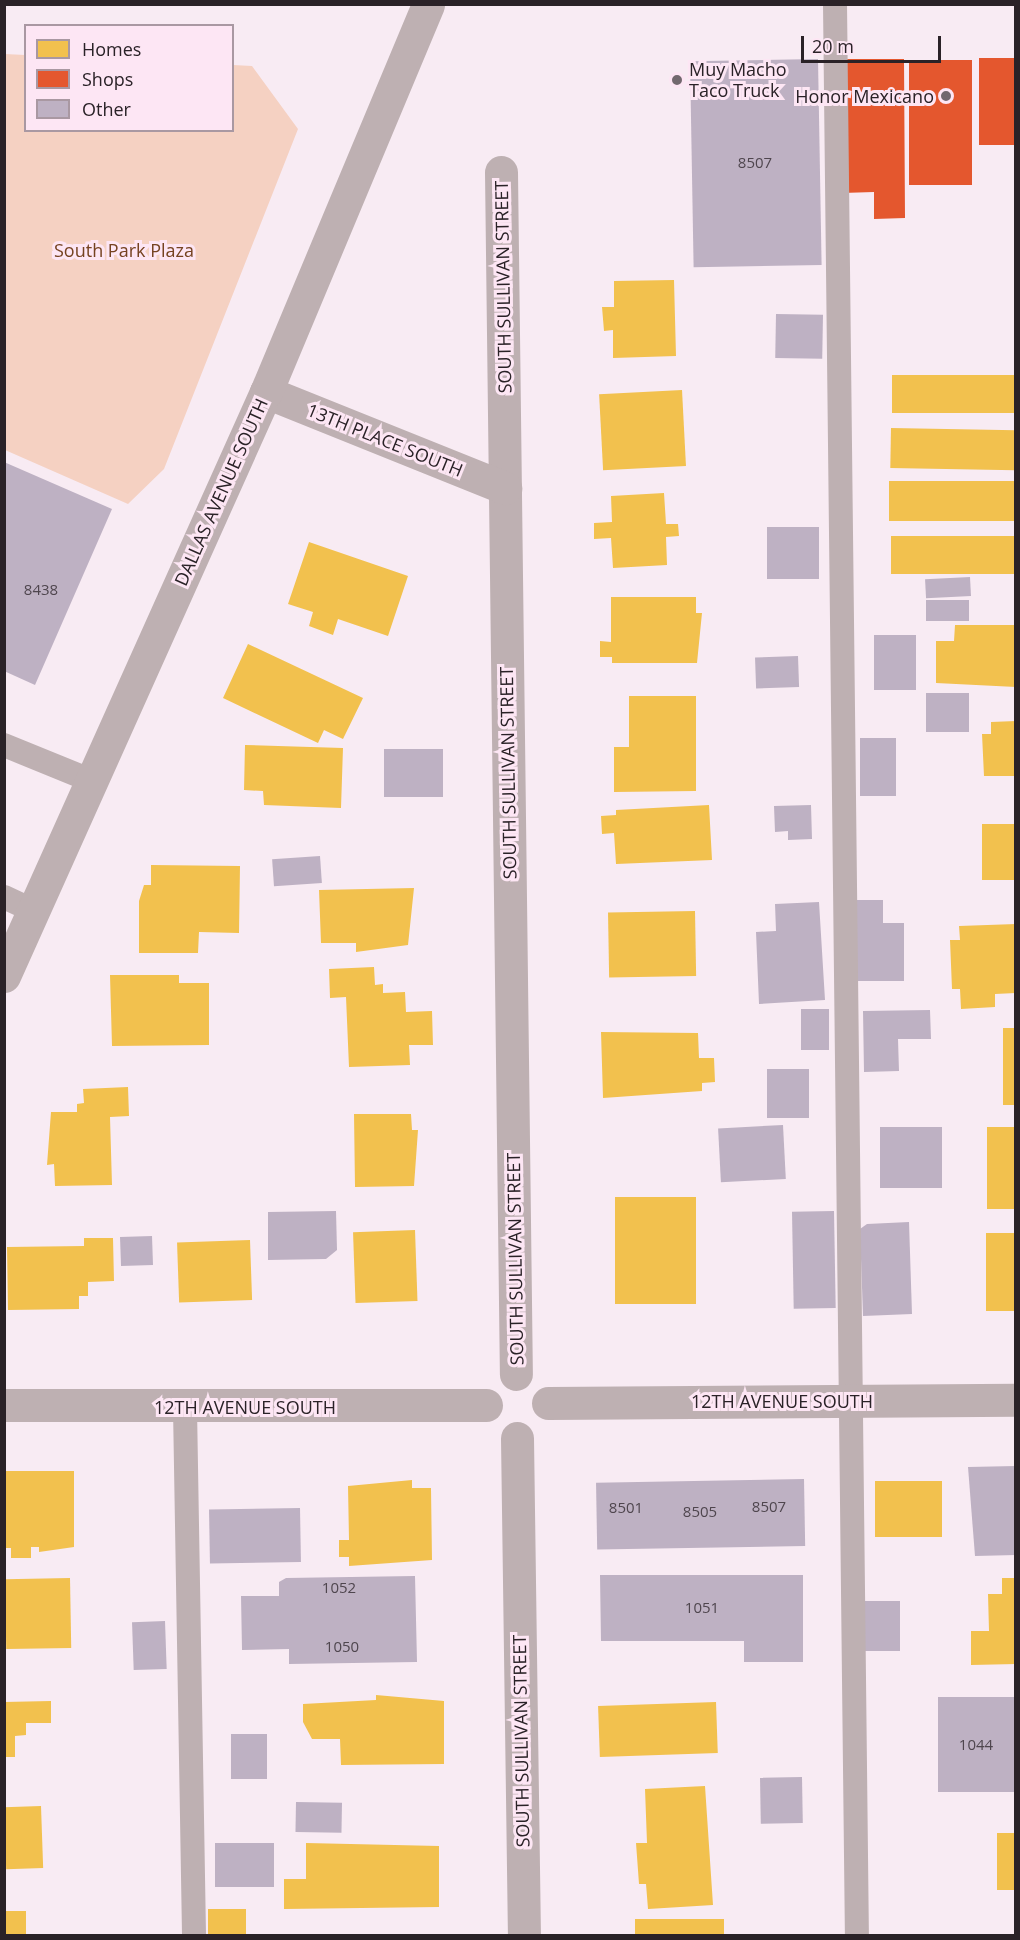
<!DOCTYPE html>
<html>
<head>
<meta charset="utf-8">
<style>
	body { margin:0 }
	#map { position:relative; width:1020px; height:1940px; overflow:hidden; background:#f8ebf3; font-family:"Open Sans",sans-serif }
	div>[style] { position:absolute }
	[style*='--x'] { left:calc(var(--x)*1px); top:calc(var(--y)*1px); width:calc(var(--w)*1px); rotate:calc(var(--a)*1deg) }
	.green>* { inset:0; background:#f5d1c2 }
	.homes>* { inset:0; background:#f2c14e; transform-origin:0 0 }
	.shops>* { inset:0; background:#e4572e; transform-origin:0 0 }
	.building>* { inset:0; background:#beb1c3; transform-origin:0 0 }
	.service>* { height:24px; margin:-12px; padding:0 12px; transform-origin:12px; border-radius:12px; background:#beb0b2 }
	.minor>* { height:33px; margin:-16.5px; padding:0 16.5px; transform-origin:16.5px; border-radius:16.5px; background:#beb0b2 }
	.dots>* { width:16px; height:16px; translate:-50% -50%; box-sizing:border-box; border:3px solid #fde6f4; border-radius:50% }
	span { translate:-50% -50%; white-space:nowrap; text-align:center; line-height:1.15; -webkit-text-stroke:6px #fde6f4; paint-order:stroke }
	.number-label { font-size:15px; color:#4f464e }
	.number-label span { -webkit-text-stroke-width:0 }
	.poi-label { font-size:18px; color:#2a2227 }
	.left { translate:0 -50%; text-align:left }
	.right { translate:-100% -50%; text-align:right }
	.park-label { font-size:18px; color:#754220 }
	.street-label { font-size:18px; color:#2a2227 }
	.frame { position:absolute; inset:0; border:6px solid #2a2227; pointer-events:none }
	.legend { position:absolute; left:24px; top:24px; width:210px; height:108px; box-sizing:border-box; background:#fde6f4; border:2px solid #a998a2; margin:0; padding:8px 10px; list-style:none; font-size:18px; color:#2a2227 }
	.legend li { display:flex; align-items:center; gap:12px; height:30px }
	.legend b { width:30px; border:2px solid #a998a2 }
	.scale { position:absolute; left:801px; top:36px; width:140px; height:27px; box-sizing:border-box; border:3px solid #2a2227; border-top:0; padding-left:8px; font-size:18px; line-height:21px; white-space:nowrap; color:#2a2227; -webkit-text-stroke:4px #fde6f4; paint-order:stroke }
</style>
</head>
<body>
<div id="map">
	<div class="green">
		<i style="clip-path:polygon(5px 54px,25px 55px,26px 130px,232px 130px,233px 65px,252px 66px,298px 129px,164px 469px,128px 504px,5px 450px)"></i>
	</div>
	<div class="homes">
		<i style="clip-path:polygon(674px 280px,676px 356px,613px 358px,613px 330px,604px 331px,602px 307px,614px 307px,614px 281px)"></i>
		<i style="left:1016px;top:375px;width:38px;height:124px;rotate:90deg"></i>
		<i style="left:682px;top:390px;width:76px;height:83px;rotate:87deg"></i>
		<i style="left:891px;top:428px;width:125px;height:40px;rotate:1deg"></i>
		<i style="left:889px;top:481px;width:127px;height:40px"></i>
		<i style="clip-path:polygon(664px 493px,666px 524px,678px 524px,679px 536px,666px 537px,667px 565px,613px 568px,611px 538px,594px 539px,594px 523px,612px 522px,611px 496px)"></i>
		<i style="left:891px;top:536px;width:125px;height:38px"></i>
		<i style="clip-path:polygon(309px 542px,408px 576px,388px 636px,338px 619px,333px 635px,309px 626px,313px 612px,288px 604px)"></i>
		<i style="clip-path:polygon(611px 597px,696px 597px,696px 613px,702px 613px,697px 663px,612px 663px,612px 657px,600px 657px,600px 641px,611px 642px)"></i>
		<i style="clip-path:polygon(955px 625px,1016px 625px,1016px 687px,936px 683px,936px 641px,954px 641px)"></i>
		<i style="clip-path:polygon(248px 644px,363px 698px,343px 739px,324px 730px,318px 743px,223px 698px)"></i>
		<i style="clip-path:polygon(629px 696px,696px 696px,696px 791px,614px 792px,614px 747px,629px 747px)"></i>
		<i style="clip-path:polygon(1016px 721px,1016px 776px,984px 776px,982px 734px,991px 734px,991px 722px)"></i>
		<i style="clip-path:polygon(245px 745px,343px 748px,341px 808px,264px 805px,263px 791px,244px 790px)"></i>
		<i style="clip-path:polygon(709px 805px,712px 860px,616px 864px,614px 833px,602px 834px,601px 816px,616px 815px,616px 810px)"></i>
		<i style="left:1016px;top:824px;width:56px;height:34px;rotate:90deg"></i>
		<i style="clip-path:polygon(151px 865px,240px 866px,239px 933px,199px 932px,198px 953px,139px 953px,139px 901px,144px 885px,151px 885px)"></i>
		<i style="clip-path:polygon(414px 888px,408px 945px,356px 952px,356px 943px,321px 943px,319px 890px)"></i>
		<i style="left:695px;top:911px;width:65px;height:87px;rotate:89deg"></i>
		<i style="clip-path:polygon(1016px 924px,1016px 993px,995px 994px,995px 1007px,961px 1009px,960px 989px,952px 989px,950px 940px,960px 940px,959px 926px)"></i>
		<i style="clip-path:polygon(374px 967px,375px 985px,383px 984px,383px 993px,405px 992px,406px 1012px,432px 1011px,433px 1045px,409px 1045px,410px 1065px,349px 1067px,346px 997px,330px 998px,329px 969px)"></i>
		<i style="clip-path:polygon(110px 975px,179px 975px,179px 983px,209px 983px,209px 1045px,112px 1046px)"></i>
		<i style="left:1003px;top:1028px;width:13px;height:77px"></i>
		<i style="clip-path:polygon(601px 1032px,698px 1033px,699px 1058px,714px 1058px,715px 1082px,702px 1083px,702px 1091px,603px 1098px)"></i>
		<i style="clip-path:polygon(128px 1087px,129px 1116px,110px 1117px,112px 1185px,55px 1186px,54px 1164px,47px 1165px,51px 1112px,77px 1112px,77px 1104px,84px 1103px,83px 1089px)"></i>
		<i style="clip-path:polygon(354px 1114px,411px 1114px,412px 1130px,418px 1130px,414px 1186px,355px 1187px)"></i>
		<i style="left:1016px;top:1127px;width:82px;height:29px;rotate:90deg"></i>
		<i style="left:615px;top:1197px;width:81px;height:107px"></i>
		<i style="left:415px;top:1230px;width:71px;height:62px;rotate:88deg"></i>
		<i style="left:1016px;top:1233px;width:78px;height:30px;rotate:90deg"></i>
		<i style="clip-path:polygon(84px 1238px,113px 1238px,114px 1281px,88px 1282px,88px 1296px,79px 1296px,79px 1309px,8px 1310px,7px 1247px,84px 1246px)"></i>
		<i style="left:250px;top:1240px;width:60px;height:73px;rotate:88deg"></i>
		<i style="clip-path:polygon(4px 1471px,74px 1471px,74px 1547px,39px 1552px,39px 1547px,31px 1547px,31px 1558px,11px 1558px,11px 1548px,4px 1548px)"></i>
		<i style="clip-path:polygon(412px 1480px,412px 1488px,431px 1488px,432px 1560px,349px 1566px,349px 1557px,339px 1557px,339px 1540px,349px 1540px,348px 1486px)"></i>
		<i style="left:875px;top:1481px;width:67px;height:56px"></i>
		<i style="left:70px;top:1578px;width:70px;height:65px;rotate:89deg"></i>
		<i style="clip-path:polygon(1002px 1578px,1016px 1578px,1016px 1664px,971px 1665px,971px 1631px,989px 1631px,988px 1594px,1002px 1594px)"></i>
		<i style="clip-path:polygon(376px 1695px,444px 1701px,444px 1764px,341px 1765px,340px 1739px,312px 1739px,303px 1722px,303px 1704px,376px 1700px)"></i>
		<i style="clip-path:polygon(51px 1701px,51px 1723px,26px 1723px,26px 1735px,15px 1736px,15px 1757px,4px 1757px,4px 1702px)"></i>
		<i style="left:716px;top:1702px;width:51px;height:118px;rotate:88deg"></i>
		<i style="clip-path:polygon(705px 1786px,713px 1905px,648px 1909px,646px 1884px,639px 1884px,636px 1843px,647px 1843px,645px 1789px)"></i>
		<i style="left:41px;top:1806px;width:62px;height:37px;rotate:88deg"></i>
		<i style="left:997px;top:1833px;width:19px;height:57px"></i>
		<i style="clip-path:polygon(306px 1843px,439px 1846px,439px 1907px,284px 1909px,284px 1879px,306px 1879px)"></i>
		<i style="left:208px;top:1909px;width:38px;height:27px"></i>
		<i style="left:4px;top:1911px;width:22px;height:25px"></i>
		<i style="left:724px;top:1919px;width:17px;height:89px;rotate:90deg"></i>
	</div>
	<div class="shops">
		<i style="left:1016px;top:58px;width:87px;height:37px;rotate:90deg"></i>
		<i style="clip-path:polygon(839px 59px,904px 59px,905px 218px,874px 219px,874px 192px,842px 193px)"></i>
		<i style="left:909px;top:60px;width:63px;height:125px"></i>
	</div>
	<div class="building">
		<i style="left:818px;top:59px;width:206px;height:128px;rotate:89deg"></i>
		<i style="left:776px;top:314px;width:47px;height:44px;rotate:1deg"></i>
		<i style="clip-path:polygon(4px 462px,112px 509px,35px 685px,4px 671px)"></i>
		<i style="left:767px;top:527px;width:52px;height:52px"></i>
		<i style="left:970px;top:577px;width:19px;height:45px;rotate:87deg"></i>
		<i style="left:926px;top:600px;width:43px;height:21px"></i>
		<i style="left:874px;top:635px;width:42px;height:55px"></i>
		<i style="left:798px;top:656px;width:31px;height:43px;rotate:88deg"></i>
		<i style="left:969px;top:693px;width:39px;height:43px;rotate:90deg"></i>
		<i style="left:896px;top:738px;width:58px;height:36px;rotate:90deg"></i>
		<i style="left:384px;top:749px;width:59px;height:48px"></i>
		<i style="clip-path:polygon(811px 805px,812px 839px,788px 840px,788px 831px,775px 832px,774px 806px)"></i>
		<i style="left:320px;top:856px;width:27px;height:48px;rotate:86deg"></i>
		<i style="clip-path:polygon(853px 900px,883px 900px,883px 923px,904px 923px,904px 981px,855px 981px)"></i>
		<i style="clip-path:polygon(819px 902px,825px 1000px,759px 1004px,756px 932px,776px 931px,775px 904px)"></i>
		<i style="left:801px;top:1009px;width:28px;height:41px"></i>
		<i style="clip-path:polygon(930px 1010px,931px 1039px,898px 1039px,899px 1071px,864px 1072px,863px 1011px)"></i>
		<i style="left:767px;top:1069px;width:42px;height:49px"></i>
		<i style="left:783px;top:1125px;width:54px;height:65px;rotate:87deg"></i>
		<i style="left:880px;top:1127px;width:62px;height:61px"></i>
		<i style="clip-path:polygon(336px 1211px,337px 1250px,326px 1259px,268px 1260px,268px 1212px)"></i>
		<i style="left:834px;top:1211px;width:97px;height:42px;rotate:89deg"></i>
		<i style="clip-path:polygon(909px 1222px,912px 1314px,863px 1316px,860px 1229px,867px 1224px)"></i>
		<i style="left:152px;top:1236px;width:29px;height:32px;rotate:88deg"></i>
		<i style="clip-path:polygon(1016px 1466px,1016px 1555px,975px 1556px,968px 1467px)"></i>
		<i style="left:804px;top:1479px;width:67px;height:208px;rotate:89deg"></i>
		<i style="left:300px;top:1508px;width:54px;height:91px;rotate:89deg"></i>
		<i style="clip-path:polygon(600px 1575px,803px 1575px,803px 1662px,744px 1662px,744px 1641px,601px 1641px)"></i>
		<i style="clip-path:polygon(415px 1576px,417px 1662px,289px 1664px,289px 1649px,242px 1650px,241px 1596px,279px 1596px,279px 1582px,286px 1578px)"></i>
		<i style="left:865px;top:1601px;width:35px;height:50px"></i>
		<i style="left:165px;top:1621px;width:48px;height:33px;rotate:88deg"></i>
		<i style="left:938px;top:1697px;width:78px;height:95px"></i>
		<i style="left:231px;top:1734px;width:36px;height:45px"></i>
		<i style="left:802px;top:1777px;width:46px;height:42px;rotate:89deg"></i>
		<i style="left:296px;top:1802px;width:46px;height:30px;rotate:1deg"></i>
		<i style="left:215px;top:1843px;width:59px;height:44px"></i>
	</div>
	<div class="service">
		<i style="--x:835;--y:4;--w:1932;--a:89.35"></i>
		<i style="--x:4;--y:745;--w:95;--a:22.2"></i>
		<i style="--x:4;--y:897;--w:33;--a:25"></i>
		<i style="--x:185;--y:1408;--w:528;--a:89.02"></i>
	</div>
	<div class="minor">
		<i style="--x:501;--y:172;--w:1202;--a:89.29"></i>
		<i style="--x:266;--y:392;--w:258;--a:21.9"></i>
		<i style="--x:4;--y:976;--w:640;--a:-65.84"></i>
		<i style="--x:266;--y:392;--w:420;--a:-67.3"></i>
		<i style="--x:548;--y:1403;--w:468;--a:-0.4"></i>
		<i style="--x:4;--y:1405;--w:482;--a:0"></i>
		<i style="--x:517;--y:1438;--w:498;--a:89.2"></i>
	</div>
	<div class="dots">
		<i style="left:677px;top:80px;background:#72686e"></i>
		<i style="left:946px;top:96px;background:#72686e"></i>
	</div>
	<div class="number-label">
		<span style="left:755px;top:163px">8507</span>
		<span style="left:41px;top:590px">8438</span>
		<span style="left:769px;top:1507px">8507</span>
		<span style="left:626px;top:1508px">8501</span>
		<span style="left:700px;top:1512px">8505</span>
		<span style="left:339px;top:1588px">1052</span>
		<span style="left:702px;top:1608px">1051</span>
		<span style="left:342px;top:1647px">1050</span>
		<span style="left:976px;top:1745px">1044</span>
	</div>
	<div class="poi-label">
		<span class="left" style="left:689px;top:80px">Muy Macho<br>Taco Truck</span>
		<span class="right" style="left:934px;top:96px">Honor Mexicano</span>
	</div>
	<div class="park-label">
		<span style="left:124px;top:250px">South Park Plaza</span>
	</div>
	<div class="street-label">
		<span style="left:503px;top:287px;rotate:-91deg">SOUTH SULLIVAN STREET</span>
		<span style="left:385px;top:440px;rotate:22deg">13TH PLACE SOUTH</span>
		<span style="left:221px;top:492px;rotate:-66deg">DALLAS AVENUE SOUTH</span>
		<span style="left:508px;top:773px;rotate:-91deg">SOUTH SULLIVAN STREET</span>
		<span style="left:515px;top:1259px;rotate:-91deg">SOUTH SULLIVAN STREET</span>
		<span style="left:782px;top:1401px">12TH AVENUE SOUTH</span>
		<span style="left:245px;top:1407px">12TH AVENUE SOUTH</span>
		<span style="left:521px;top:1741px;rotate:-91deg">SOUTH SULLIVAN STREET</span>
	</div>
	<div class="frame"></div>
	<ul class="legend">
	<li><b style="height:16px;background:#f2c14e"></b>Homes</li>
	<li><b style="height:16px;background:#e4572e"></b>Shops</li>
	<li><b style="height:16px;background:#beb1c3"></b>Other</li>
	</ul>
	<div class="scale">20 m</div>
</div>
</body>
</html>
